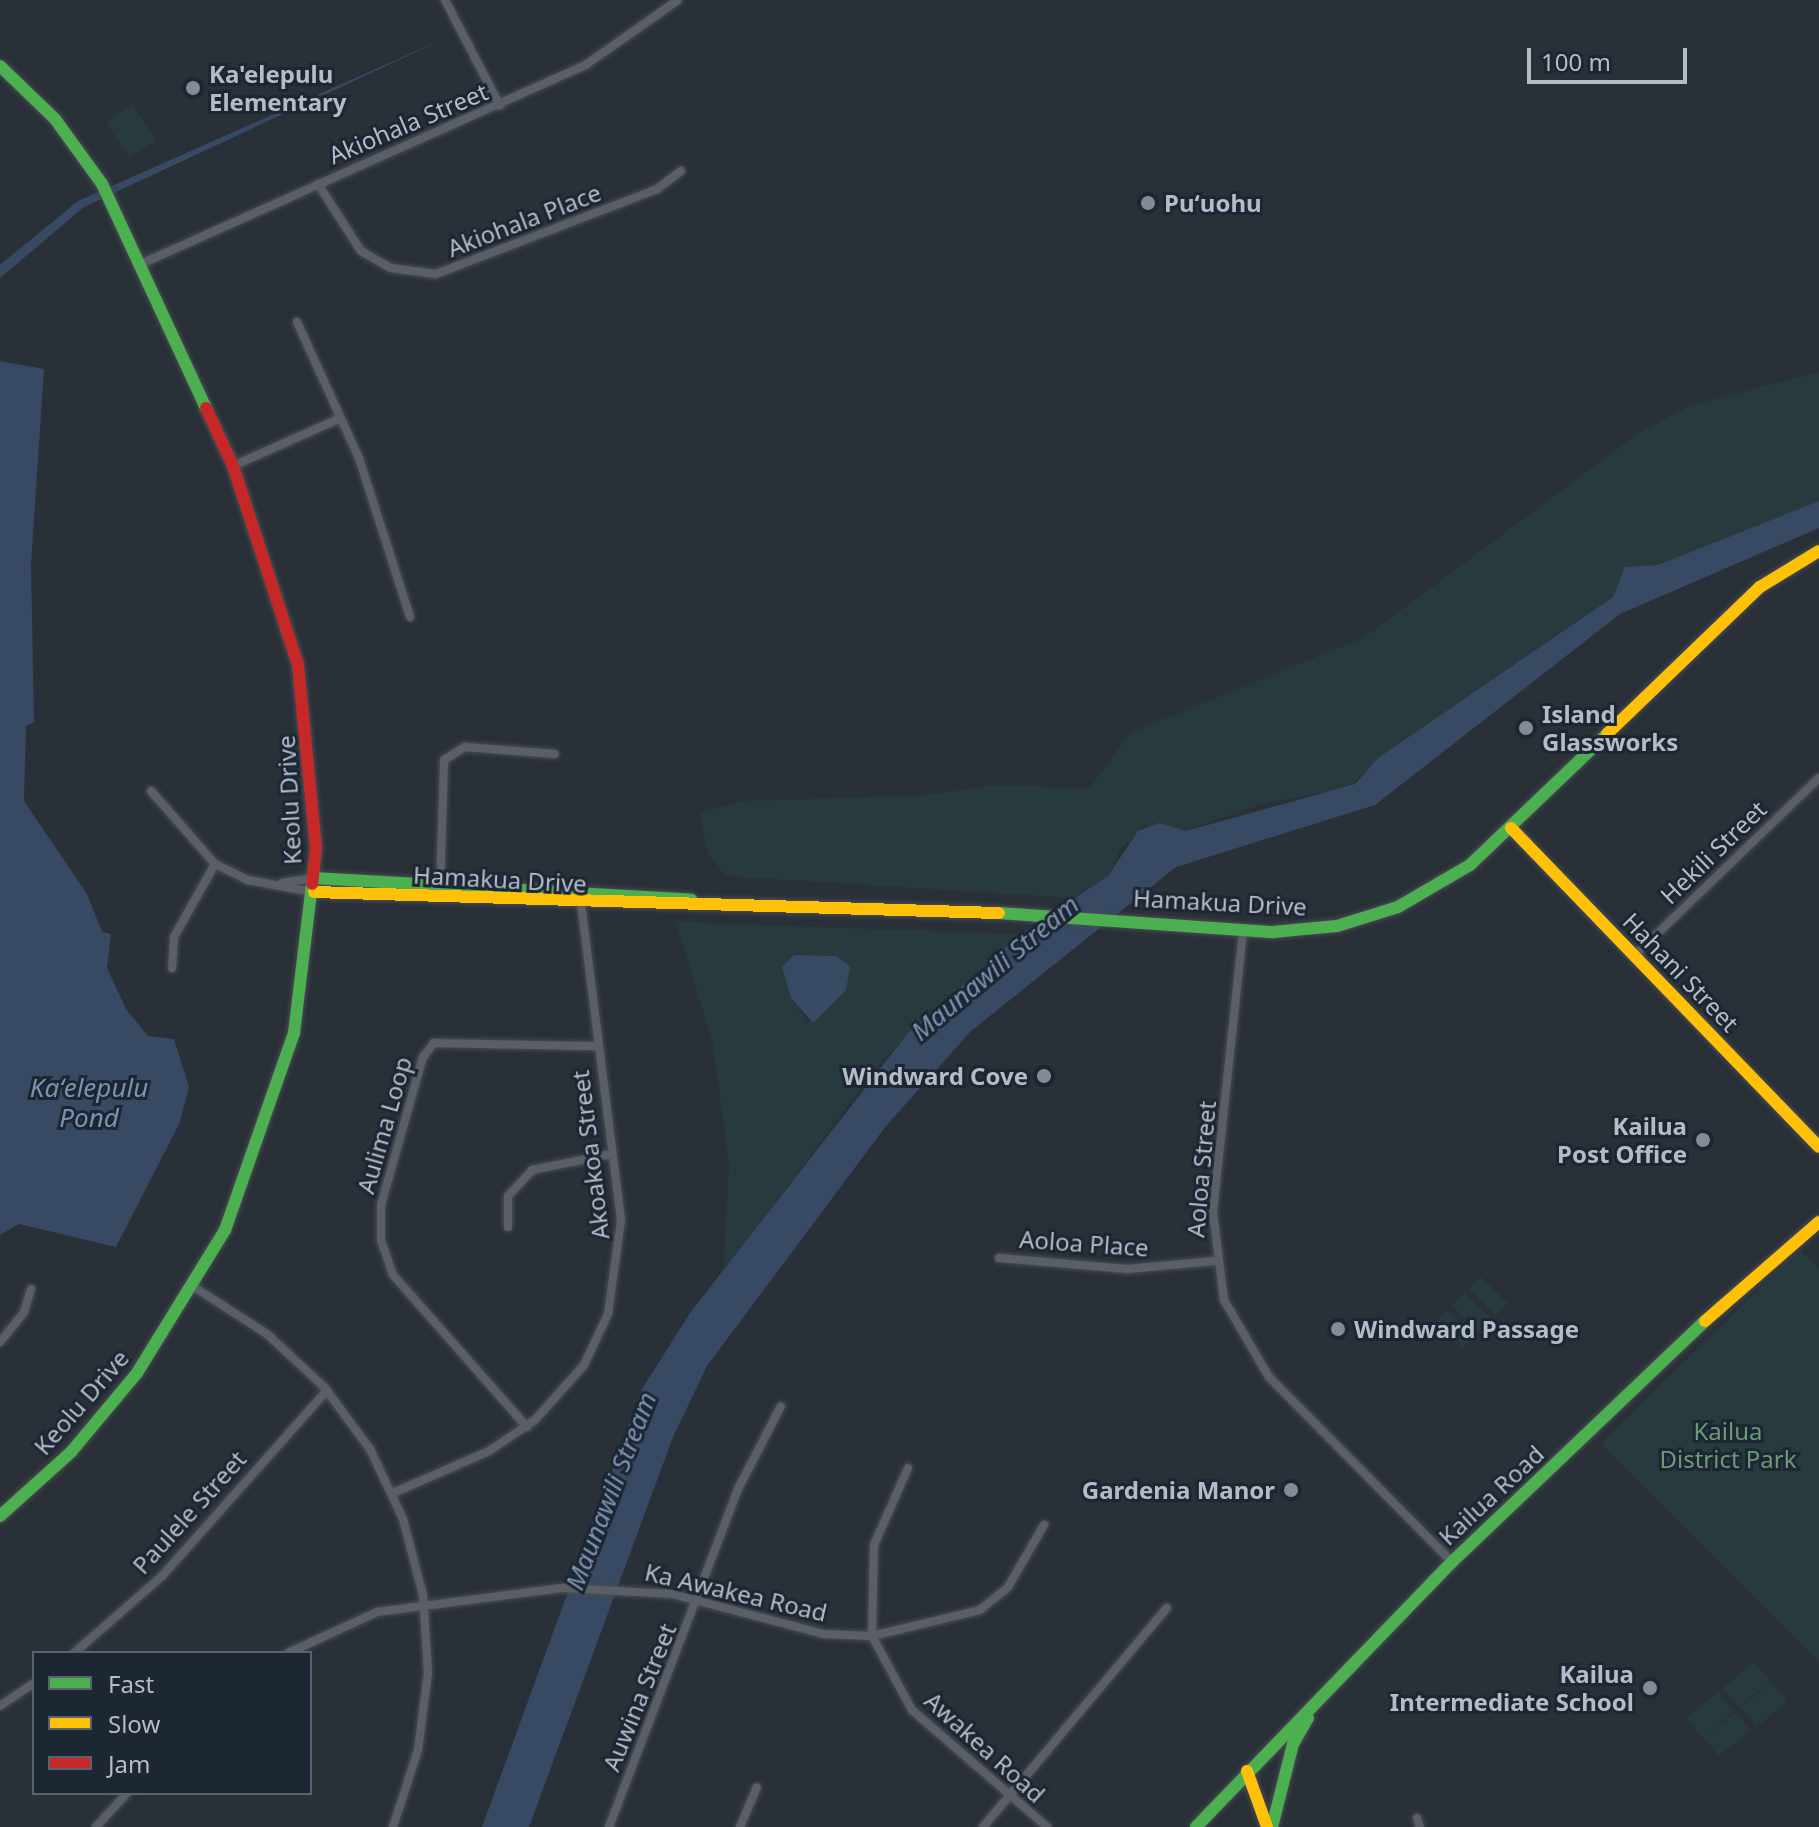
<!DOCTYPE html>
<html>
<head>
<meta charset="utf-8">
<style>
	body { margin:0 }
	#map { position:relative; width:1819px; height:1827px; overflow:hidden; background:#2a3038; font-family:"Noto Sans",sans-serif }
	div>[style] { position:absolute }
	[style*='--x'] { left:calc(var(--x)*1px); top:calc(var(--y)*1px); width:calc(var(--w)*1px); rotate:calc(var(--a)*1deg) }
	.green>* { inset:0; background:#273a3e; transform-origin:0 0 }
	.water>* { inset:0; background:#384963 }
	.roads { filter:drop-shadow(0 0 2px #484c53) drop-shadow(0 0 2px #484c53) }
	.street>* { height:8px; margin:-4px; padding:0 4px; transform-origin:4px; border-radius:4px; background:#5a5e66 }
	.fast>* { height:12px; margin:-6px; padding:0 6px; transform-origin:6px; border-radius:6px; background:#4caf50 }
	.slow>* { height:12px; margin:-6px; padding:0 6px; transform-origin:6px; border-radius:6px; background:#ffc107 }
	.jam>* { height:12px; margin:-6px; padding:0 6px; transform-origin:6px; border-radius:6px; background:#c62828 }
	.dots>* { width:22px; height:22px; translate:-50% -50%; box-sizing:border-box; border:4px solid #1d2633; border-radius:50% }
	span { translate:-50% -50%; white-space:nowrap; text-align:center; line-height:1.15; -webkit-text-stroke:6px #1d2633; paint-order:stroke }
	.poi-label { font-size:24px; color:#b4bcc9; font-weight:700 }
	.left { translate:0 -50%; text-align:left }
	.right { translate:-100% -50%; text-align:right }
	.street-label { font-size:24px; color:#b4bcc9 }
	.park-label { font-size:24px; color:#6b9a76 }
	.water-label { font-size:26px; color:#7c92b1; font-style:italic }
	.legend { position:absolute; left:32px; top:1651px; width:280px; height:144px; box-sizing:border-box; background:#1d2633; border:2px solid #59626f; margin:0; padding:10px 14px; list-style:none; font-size:24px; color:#b4bcc9 }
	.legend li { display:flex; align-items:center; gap:16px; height:40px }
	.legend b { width:40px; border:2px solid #59626f }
	.scale { position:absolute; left:1527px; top:48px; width:160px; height:36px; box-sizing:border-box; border:4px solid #b4bcc9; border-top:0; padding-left:10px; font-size:24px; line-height:28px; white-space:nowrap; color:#b4bcc9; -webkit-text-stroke:6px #1d2633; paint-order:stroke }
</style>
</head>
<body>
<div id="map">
	<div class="green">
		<i style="left:132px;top:104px;width:43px;height:32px;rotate:56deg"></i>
		<i style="clip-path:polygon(1819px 372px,1819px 501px,1658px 565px,1635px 566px,1613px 597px,1378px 758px,1349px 787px,1262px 804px,1186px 831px,1145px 826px,1120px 850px,1108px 876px,1075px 898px,726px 876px,708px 853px,700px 813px,743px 801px,927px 795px,997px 785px,1089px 789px,1130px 733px,1365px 637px,1640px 432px,1693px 405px)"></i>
		<i style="clip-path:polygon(evenodd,676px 922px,1021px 934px,883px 1059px,723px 1273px,729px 1164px,713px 1044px,676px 922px,807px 955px,836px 956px,850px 966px,833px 1002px,808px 1022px,791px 998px,782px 966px,807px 955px)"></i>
		<i style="clip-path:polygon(1799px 1249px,1819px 1269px,1819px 1662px,1601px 1444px)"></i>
		<i style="left:1481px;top:1277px;width:38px;height:17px;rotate:45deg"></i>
		<i style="left:1465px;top:1293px;width:38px;height:18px;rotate:45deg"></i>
		<i style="left:1447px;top:1310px;width:38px;height:17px;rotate:45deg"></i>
		<i style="left:1754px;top:1662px;width:25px;height:41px;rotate:50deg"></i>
		<i style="left:1771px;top:1682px;width:25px;height:40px;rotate:50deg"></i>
		<i style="left:1718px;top:1692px;width:25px;height:41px;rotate:50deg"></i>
		<i style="left:1736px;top:1712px;width:24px;height:41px;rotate:52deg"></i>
	</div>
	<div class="water">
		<i style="clip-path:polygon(450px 36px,84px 207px,0 278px,0 265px,78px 201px)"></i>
		<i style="clip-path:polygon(0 361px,44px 369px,31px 564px,34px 722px,26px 726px,24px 801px,87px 894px,102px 932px,111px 934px,107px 968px,126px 1009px,148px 1036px,174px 1039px,189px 1087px,179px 1124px,116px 1247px,19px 1224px,0 1235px)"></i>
		<i style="clip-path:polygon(1819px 501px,1819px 528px,1620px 614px,1375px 805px,1176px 867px,971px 1031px,886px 1126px,707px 1366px,673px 1437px,529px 1827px,482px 1827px,642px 1389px,690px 1313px,908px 1033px,1021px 934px,1108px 876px,1138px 831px,1159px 823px,1186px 831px,1355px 784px,1378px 758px,1613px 597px,1625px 567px,1658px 565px)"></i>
		<i style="clip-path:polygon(794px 955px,836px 956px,850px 966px,846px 990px,813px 1023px,791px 998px,782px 967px)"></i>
	</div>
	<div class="roads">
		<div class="street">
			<i style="--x:445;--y:0;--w:119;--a:62.6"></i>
			<i style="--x:318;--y:184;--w:80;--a:57.3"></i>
			<i style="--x:361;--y:251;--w:34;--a:30"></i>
			<i style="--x:391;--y:268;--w:45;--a:7.6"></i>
			<i style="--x:436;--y:274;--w:237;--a:-21"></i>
			<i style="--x:657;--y:189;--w:30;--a:-37"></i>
			<i style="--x:143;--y:263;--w:487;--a:-24.1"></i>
			<i style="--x:587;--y:64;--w:111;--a:-35.1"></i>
			<i style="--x:297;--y:322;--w:149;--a:65.5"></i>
			<i style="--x:359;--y:458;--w:167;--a:72.2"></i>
			<i style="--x:233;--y:466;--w:118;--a:-24"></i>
			<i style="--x:151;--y:791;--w:97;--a:48.8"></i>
			<i style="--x:215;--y:864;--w:37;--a:26"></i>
			<i style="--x:248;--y:880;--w:65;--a:10.6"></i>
			<i style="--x:282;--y:883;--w:33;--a:-9"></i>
			<i style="--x:440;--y:890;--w:130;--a:-88.2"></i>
			<i style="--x:444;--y:760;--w:25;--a:-32"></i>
			<i style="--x:465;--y:747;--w:90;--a:4.4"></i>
			<i style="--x:1243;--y:931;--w:283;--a:96.1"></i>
			<i style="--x:1213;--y:1212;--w:89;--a:82.9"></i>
			<i style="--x:1224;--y:1300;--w:89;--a:59.7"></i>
			<i style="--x:1269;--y:1377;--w:260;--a:45.3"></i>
			<i style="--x:1635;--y:955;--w:255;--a:-43.9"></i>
			<i style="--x:172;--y:968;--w:31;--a:-86"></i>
			<i style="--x:174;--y:937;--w:84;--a:-60.7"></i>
			<i style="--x:508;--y:1227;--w:31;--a:-90"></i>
			<i style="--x:508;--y:1196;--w:35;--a:-47"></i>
			<i style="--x:532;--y:1170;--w:82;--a:-11.3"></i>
			<i style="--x:999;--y:1258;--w:129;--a:4.9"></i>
			<i style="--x:1128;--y:1269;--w:87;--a:-5.3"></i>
			<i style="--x:194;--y:1287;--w:87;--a:32.8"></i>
			<i style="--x:267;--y:1334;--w:78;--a:42.9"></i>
			<i style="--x:324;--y:1387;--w:77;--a:53.4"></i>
			<i style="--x:370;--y:1449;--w:77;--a:64.8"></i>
			<i style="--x:403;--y:1519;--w:79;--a:75.3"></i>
			<i style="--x:423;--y:1595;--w:78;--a:86.3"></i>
			<i style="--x:428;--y:1673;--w:78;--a:97.4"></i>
			<i style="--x:418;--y:1750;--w:81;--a:108"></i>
			<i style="--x:0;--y:1342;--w:38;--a:-51"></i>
			<i style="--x:24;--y:1312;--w:24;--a:-73"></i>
			<i style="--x:527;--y:1427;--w:203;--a:-131.4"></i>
			<i style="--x:393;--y:1275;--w:36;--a:-109"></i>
			<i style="--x:381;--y:1241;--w:36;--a:-90"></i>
			<i style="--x:381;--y:1205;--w:154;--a:-74.2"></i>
			<i style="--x:423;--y:1057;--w:18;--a:-52"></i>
			<i style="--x:434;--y:1043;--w:163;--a:1.1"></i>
			<i style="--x:908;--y:1468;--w:84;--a:113.8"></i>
			<i style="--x:874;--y:1545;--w:91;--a:91.3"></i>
			<i style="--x:872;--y:1636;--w:84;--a:61.6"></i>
			<i style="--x:912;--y:1710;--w:179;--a:40.9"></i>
			<i style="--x:393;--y:1493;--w:105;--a:-23.6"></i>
			<i style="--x:489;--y:1451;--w:55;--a:-34"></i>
			<i style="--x:535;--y:1420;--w:74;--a:-48.3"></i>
			<i style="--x:584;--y:1365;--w:56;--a:-64.8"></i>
			<i style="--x:608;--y:1314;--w:95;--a:-82.1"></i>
			<i style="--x:621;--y:1220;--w:326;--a:-97.2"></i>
			<i style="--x:74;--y:1653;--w:118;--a:-41.2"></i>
			<i style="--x:163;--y:1575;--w:247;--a:-48.4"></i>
			<i style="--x:288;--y:1653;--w:98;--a:-24.7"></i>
			<i style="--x:377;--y:1612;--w:188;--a:-7.4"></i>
			<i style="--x:563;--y:1588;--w:109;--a:3.2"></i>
			<i style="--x:672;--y:1594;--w:156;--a:14.8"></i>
			<i style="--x:823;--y:1634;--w:49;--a:2.3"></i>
			<i style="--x:872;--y:1636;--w:111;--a:-13.5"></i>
			<i style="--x:980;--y:1610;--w:36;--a:-39"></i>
			<i style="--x:1008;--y:1587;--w:72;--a:-59.9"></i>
			<i style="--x:0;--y:1706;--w:41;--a:-34.1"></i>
			<i style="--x:1417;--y:1818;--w:9;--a:72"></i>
			<i style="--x:96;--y:1827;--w:46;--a:-47.6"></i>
			<i style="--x:609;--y:1827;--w:362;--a:-69.1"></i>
			<i style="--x:738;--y:1489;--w:93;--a:-62.6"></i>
			<i style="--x:740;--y:1827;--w:43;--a:-67"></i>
			<i style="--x:983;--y:1827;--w:286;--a:-50"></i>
		</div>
		<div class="fast">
			<i style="--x:0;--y:66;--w:76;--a:43.9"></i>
			<i style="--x:55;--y:119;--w:80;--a:54.1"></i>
			<i style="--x:102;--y:184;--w:247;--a:65.1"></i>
			<i style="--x:315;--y:878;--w:377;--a:3.3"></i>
			<i style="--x:999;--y:913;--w:275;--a:4"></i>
			<i style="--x:1273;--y:932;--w:64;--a:-5.4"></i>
			<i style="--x:1337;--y:926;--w:64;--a:-17.3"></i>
			<i style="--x:1398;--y:907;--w:83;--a:-30.3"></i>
			<i style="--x:1470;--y:865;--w:190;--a:-43.7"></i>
			<i style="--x:0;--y:1516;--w:96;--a:-42"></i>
			<i style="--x:71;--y:1452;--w:103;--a:-50.1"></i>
			<i style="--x:137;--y:1373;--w:168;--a:-58.4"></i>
			<i style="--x:225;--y:1230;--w:209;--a:-70.7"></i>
			<i style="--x:294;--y:1033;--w:150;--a:-83.1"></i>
			<i style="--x:1196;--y:1827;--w:368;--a:-46"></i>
			<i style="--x:1452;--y:1562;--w:349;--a:-43.6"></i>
			<i style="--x:1272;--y:1827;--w:86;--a:-75.8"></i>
			<i style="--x:1293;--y:1744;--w:30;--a:-60"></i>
		</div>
		<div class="slow">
			<i style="--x:1607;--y:734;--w:212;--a:-43.9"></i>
			<i style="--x:1760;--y:587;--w:69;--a:-31.4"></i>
			<i style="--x:1511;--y:828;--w:443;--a:46"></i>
			<i style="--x:314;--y:892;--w:685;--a:1.76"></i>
			<i style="--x:1705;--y:1321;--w:151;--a:-41"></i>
			<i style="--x:1247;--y:1771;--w:59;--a:70.3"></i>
		</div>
		<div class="jam">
			<i style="--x:206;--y:408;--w:64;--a:65"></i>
			<i style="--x:233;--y:466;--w:209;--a:71.9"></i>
			<i style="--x:298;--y:665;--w:183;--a:84.4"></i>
			<i style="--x:316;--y:847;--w:37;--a:96"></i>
		</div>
	</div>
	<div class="dots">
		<i style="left:193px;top:88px;background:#848b96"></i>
		<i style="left:1148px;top:203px;background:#848b96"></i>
		<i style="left:1526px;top:728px;background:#848b96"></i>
		<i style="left:1044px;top:1076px;background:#848b96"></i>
		<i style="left:1703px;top:1140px;background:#848b96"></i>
		<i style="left:1338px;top:1329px;background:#848b96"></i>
		<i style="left:1291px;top:1490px;background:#848b96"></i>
		<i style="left:1650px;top:1688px;background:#848b96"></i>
	</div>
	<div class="poi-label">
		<span class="left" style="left:209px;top:88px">Ka'elepulu<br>Elementary</span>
		<span class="left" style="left:1164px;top:203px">Puʻuohu</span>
		<span class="left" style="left:1542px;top:728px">Island<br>Glassworks</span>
		<span class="right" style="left:1028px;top:1076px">Windward Cove</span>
		<span class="right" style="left:1687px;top:1140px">Kailua<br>Post Office</span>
		<span class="left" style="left:1354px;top:1329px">Windward Passage</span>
		<span class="right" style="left:1275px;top:1490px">Gardenia Manor</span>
		<span class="right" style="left:1634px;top:1688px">Kailua<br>Intermediate School</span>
	</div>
	<div class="street-label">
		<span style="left:408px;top:123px;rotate:-23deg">Akiohala Street</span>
		<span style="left:524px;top:220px;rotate:-21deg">Akiohala Place</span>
		<span style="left:289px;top:800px;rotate:-93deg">Keolu Drive</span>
		<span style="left:1713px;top:852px;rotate:-44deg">Hekili Street</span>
		<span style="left:500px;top:879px;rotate:3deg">Hamakua Drive</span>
		<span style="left:1220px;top:902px;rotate:3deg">Hamakua Drive</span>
		<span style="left:1681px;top:972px;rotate:46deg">Hahani Street</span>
		<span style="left:384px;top:1125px;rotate:-74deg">Aulima Loop</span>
		<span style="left:590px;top:1155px;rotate:-97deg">Akoakoa Street</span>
		<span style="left:1201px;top:1169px;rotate:-85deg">Aoloa Street</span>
		<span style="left:1084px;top:1243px;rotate:4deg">Aoloa Place</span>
		<span style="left:81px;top:1402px;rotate:-49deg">Keolu Drive</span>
		<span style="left:1491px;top:1495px;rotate:-43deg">Kailua Road</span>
		<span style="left:189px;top:1512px;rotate:-48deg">Paulele Street</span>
		<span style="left:736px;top:1592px;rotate:13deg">Ka Awakea Road</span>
		<span style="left:639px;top:1697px;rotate:-68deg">Auwina Street</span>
		<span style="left:985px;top:1747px;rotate:42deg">Awakea Road</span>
	</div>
	<div class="park-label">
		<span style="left:1728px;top:1445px">Kailua<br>District Park</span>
	</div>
	<div class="water-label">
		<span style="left:995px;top:968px;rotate:-40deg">Maunawili Stream</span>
		<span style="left:89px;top:1103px">Kaʻelepulu<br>Pond</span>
		<span style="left:611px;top:1491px;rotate:-69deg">Maunawili Stream</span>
	</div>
	<ul class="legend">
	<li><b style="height:10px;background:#4caf50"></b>Fast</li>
	<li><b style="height:10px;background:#ffc107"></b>Slow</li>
	<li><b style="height:10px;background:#c62828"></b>Jam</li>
	</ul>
	<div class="scale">100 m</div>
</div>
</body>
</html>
